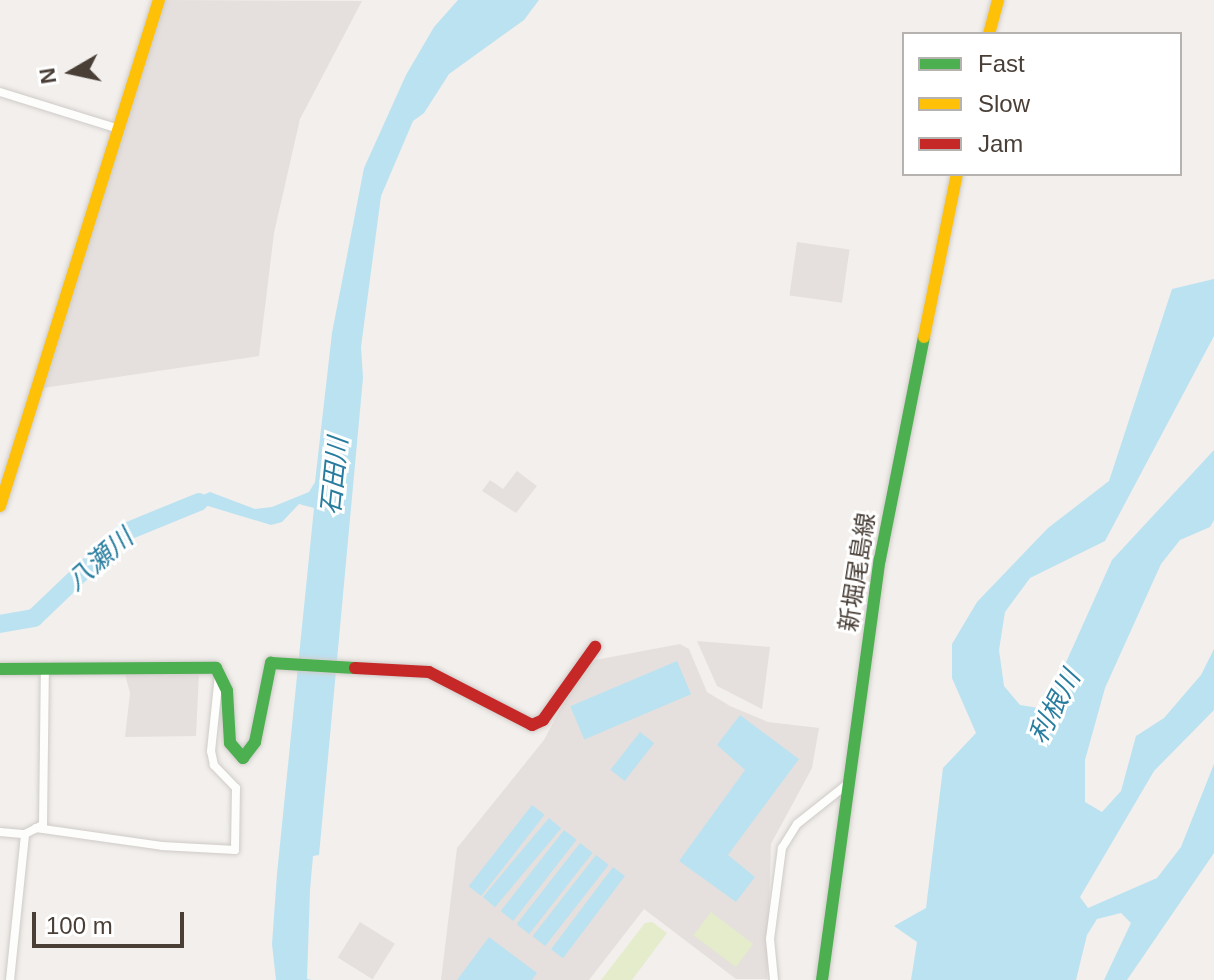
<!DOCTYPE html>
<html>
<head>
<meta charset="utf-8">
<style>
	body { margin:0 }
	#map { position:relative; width:1214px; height:980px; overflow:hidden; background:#f2efec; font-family:Arial,"Noto Sans JP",sans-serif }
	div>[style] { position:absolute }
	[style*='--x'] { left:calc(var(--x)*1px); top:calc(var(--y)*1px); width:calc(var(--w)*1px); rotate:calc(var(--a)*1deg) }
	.industrial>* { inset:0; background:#e5e0dd; transform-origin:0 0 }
	.green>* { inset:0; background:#e4eccc; transform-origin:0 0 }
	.water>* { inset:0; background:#bbe2f1; transform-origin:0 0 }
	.river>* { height:18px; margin:-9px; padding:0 9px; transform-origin:9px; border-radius:9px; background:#bbe2f1 }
	.roads { filter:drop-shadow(0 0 2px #cfcbc8) drop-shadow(0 0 2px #cfcbc8) }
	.street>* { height:8px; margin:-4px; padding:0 4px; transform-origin:4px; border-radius:4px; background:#fdfdfc }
	.fast>* { height:12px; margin:-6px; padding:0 6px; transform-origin:6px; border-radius:6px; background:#4caf50 }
	.slow>* { height:12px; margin:-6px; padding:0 6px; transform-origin:6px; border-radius:6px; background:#ffc107 }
	.jam>* { height:12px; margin:-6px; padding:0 6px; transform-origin:6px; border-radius:6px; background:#c62828 }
	span { translate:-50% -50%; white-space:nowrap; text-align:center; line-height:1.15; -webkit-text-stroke:6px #fff; paint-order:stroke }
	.street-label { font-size:24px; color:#493f37 }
	.water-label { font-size:26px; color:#287d9f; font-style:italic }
	.legend { position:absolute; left:902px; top:32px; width:280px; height:144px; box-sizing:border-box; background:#fff; border:2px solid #b6b2af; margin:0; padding:10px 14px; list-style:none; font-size:24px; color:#493f37 }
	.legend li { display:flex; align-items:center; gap:16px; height:40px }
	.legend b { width:40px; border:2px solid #b6b2af }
	.north { position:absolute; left:32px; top:32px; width:80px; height:80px; -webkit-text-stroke:6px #fff; paint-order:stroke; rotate:261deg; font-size:22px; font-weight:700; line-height:32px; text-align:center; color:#493f37 }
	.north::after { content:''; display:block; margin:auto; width:28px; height:36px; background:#493f37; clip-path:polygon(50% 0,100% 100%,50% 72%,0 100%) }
	.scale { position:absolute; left:32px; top:912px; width:152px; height:36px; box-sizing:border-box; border:4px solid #493f37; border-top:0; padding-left:10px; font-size:24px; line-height:28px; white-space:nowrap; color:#493f37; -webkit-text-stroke:6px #fff; paint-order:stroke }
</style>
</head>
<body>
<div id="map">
	<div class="industrial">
		<i style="clip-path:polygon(165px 0,362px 1px,300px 119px,274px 233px,259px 356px,43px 388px)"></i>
		<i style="left:797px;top:242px;width:53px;height:54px;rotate:8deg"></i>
		<i style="clip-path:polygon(517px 471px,537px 486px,516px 513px,482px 491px,490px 480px,503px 489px)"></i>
		<i style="clip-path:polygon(697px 641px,770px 647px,762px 709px,717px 686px)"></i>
		<i style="clip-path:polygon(680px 644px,689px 649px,707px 692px,730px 706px,768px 722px,819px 728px,812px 768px,771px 844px,767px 979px,736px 979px,644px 909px,589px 980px,441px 980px,457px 848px,544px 740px,581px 670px,595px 660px)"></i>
		<i style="clip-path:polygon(199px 673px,196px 736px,125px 737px,130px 693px,125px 674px)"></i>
		<i style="left:360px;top:922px;width:41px;height:42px;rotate:32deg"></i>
	</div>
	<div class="green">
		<i style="left:711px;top:912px;width:53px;height:29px;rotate:37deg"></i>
		<i style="clip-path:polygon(652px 922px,667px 933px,632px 980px,601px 980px,645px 923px)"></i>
	</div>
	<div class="water">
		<i style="clip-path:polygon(458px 0,539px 0,524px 20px,449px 74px,424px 113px,413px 121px,381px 196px,361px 347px,363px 378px,319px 855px,313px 856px,310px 890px,307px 979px,312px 980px,276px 980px,272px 944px,277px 874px,314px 508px,299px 504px,282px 522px,271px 525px,208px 506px,169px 510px,210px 492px,255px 509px,272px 507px,309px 492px,315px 482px,332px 333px,364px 168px,406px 75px,434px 27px)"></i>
		<i style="clip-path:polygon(1214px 279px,1214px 336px,1105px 541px,1030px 578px,1005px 612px,999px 650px,1004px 686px,1020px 705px,1045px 709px,1112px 560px,1214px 450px,1214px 520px,1210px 527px,1180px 540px,1161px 564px,1105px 688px,1085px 760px,1085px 802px,1102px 812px,1121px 791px,1136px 736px,1164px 718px,1201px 675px,1214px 649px,1214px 710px,1154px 771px,1080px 897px,1088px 908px,1157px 878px,1181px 847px,1214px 764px,1214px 853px,1127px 980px,1104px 980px,1131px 923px,1121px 913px,1097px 919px,1087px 935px,1076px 980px,911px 980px,917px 942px,894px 926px,926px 908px,943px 768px,976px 733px,952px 678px,952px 644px,977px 602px,1048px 528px,1109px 481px,1172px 289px)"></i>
		<i style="left:677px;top:661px;width:36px;height:116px;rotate:67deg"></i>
		<i style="clip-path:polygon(740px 715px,799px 759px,728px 855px,755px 877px,736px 902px,679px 861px,745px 770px,717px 745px)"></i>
		<i style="left:640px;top:732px;width:18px;height:48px;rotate:38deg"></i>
		<i style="left:532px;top:805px;width:16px;height:103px;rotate:38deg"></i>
		<i style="left:549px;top:818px;width:16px;height:103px;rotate:40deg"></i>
		<i style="left:564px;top:830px;width:16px;height:103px;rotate:38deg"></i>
		<i style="left:580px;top:843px;width:16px;height:103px;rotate:38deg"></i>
		<i style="left:596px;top:855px;width:16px;height:103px;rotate:38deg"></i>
		<i style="left:613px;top:867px;width:15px;height:103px;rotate:37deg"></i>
		<i style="clip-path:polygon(489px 937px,537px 973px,532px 980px,457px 980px)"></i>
	</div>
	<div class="river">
		<i style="--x:0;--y:624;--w:35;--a:-10"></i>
		<i style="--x:34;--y:618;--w:123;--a:-43.7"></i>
		<i style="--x:123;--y:533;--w:82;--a:-22.2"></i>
	</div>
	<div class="roads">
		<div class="street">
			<i style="--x:0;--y:92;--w:125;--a:17.3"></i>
			<i style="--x:36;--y:828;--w:127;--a:8.1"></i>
			<i style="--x:162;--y:846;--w:73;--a:3.1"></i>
			<i style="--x:235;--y:850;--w:62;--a:-89.1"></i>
			<i style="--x:236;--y:788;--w:32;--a:-134"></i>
			<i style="--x:214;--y:765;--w:14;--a:-102"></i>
			<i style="--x:211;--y:751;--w:76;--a:-84"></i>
			<i style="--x:0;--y:832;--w:25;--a:5"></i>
			<i style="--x:25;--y:834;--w:20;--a:-27"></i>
			<i style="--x:43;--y:825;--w:157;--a:-89.3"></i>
			<i style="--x:10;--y:980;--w:147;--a:-84.1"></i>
			<i style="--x:774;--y:980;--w:41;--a:-95.6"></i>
			<i style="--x:770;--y:939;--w:92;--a:-82.5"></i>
			<i style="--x:782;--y:848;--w:28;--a:-58"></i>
			<i style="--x:797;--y:824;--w:63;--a:-38.5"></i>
		</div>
		<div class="fast">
			<i style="--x:0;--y:669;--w:216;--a:-0.3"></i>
			<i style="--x:216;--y:668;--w:25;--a:64"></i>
			<i style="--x:227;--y:691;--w:52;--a:86.7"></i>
			<i style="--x:230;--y:743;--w:20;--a:49"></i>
			<i style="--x:243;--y:758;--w:20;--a:-53"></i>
			<i style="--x:255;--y:742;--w:81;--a:-78.6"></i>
			<i style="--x:271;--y:663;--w:84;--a:3.4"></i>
			<i style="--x:822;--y:980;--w:425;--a:-82.2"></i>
			<i style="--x:880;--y:559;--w:226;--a:-78.8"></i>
		</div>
		<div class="slow">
			<i style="--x:989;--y:34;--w:35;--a:-75"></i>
			<i style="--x:924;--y:337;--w:166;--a:-78.6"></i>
			<i style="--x:0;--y:506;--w:530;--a:-72.56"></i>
		</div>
		<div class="jam">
			<i style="--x:355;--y:668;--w:74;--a:3.1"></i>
			<i style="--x:429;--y:672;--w:116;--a:27.2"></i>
			<i style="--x:532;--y:725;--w:12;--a:-24"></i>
			<i style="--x:543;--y:720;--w:90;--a:-54.5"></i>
		</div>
	</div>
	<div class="street-label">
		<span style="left:857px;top:572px;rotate:-81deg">新堀尾島線</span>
	</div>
	<div class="water-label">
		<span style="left:335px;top:476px;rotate:-84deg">石田川</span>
		<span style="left:100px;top:560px;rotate:-41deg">八瀬川</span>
		<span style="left:1055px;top:707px;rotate:-62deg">利根川</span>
	</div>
	<ul class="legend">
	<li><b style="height:10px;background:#4caf50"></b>Fast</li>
	<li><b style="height:10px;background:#ffc107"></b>Slow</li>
	<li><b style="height:10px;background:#c62828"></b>Jam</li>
	</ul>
	<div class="north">N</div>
	<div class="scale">100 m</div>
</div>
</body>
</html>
